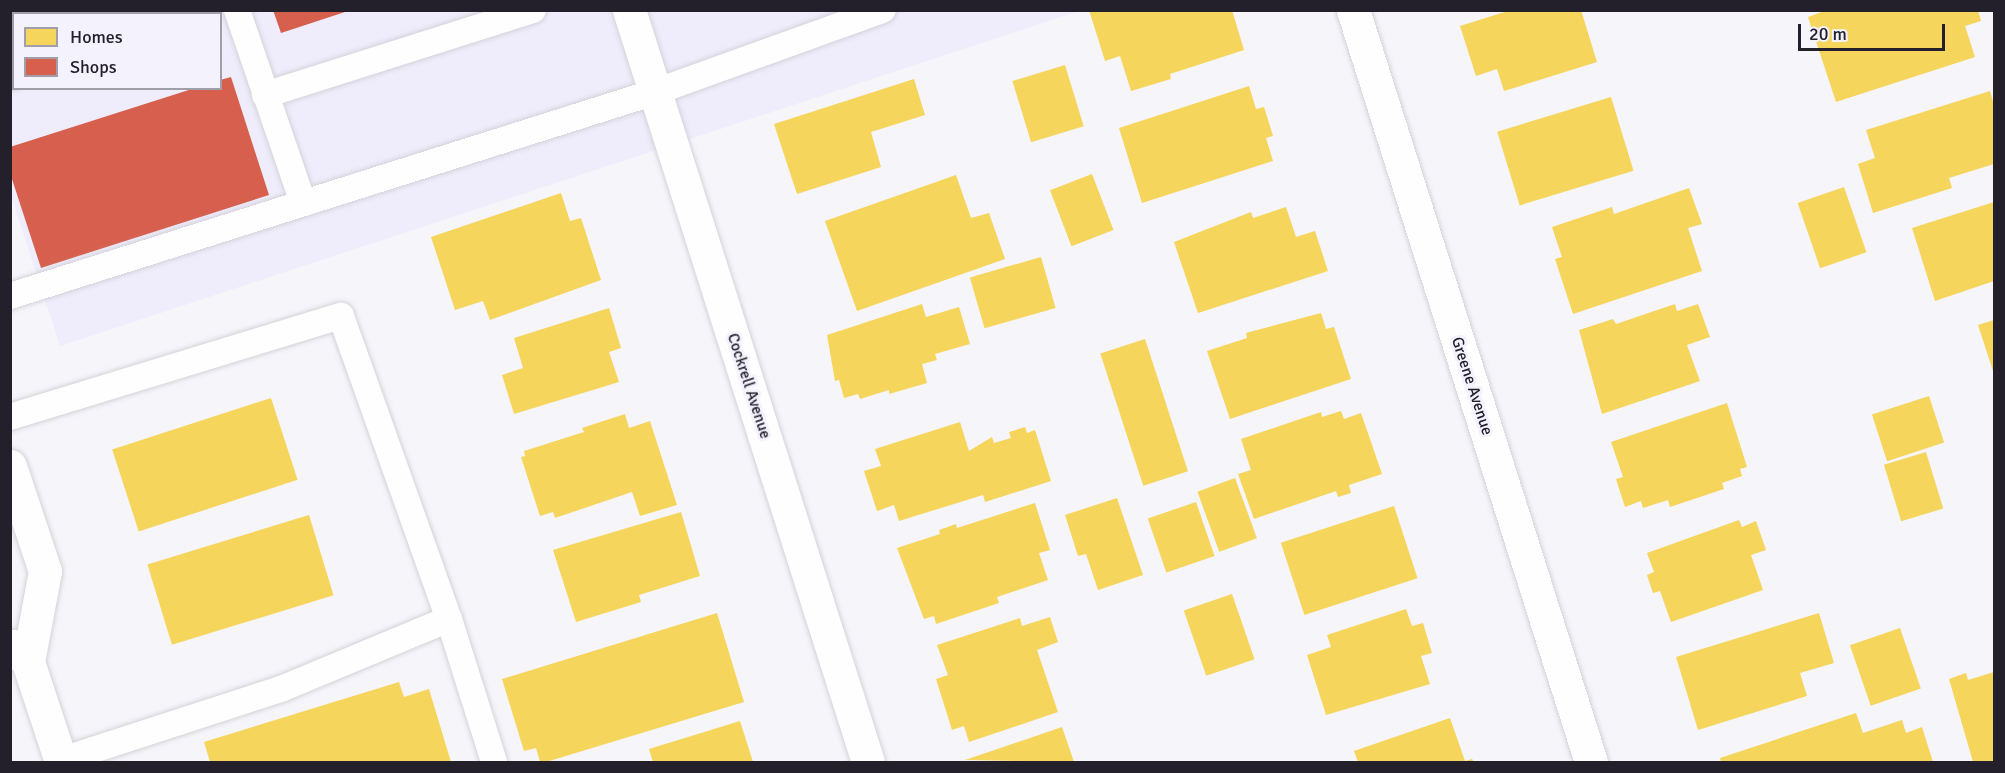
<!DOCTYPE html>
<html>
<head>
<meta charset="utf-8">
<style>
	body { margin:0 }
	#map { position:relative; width:2005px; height:773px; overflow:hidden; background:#f5f5fa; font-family:Signika,sans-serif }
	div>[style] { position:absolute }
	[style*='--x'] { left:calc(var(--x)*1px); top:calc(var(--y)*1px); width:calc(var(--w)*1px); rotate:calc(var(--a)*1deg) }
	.built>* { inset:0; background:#efecfb }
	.homes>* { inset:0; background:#f6d55c; transform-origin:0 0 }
	.shops>* { inset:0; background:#d6604d }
	.roads { filter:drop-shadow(0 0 2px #d4d2da) drop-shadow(0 0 2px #d4d2da) }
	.lane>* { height:26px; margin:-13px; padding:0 13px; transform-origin:13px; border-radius:13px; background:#fefefe }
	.street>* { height:33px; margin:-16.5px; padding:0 16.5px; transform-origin:16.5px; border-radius:16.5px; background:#fefefe }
	.secondary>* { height:33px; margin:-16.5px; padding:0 16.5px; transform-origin:16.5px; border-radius:16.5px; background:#fefefe }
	span { translate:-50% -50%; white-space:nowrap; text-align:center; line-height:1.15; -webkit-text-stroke:6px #f4f2fd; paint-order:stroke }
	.street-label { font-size:16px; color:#23202b }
	.frame { position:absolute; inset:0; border:12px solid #23202b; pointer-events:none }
	.legend { position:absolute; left:12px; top:12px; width:210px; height:78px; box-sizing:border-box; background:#f4f2fd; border:2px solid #a09ea9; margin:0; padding:8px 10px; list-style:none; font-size:18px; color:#23202b }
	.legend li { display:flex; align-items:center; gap:12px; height:30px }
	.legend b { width:30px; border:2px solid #a09ea9 }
	.scale { position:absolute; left:1798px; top:24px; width:147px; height:27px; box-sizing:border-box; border:3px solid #23202b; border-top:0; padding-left:8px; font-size:18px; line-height:21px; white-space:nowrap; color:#23202b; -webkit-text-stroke:4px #f4f2fd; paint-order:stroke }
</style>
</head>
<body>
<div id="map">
	<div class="built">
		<i style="clip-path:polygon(evenodd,10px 11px,1079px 11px,60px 346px,11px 195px,10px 11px,14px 14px,220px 14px,220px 88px,14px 88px,14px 14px)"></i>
	</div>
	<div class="homes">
		<i style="clip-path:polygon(1089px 10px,1232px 10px,1244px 50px,1170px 74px,1171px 79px,1131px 91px,1120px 56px,1105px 61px)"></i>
		<i style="clip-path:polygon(1511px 10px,1581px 10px,1597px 62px,1504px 91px,1497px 69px,1476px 76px,1460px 26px)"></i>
		<i style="clip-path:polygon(1827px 10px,1978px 10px,1981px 21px,1965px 26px,1975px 57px,1836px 102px,1808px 17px)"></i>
		<i style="left:1065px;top:65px;width:64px;height:55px;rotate:73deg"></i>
		<i style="clip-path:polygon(914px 79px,925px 115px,871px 132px,881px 167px,797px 194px,774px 124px)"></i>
		<i style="clip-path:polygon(1249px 86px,1256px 109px,1264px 107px,1273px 136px,1266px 138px,1273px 161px,1142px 203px,1119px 128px)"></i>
		<i style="clip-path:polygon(1990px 91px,1994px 105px,1994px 164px,1949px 178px,1952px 188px,1873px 213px,1858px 164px,1875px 158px,1866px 130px)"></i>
		<i style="left:1611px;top:97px;width:77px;height:119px;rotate:73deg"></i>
		<i style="left:1092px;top:174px;width:60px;height:45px;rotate:69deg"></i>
		<i style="clip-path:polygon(956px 175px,971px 218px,989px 213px,1005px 259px,857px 311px,825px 221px)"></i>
		<i style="left:1844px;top:187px;width:69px;height:49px;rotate:71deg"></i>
		<i style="clip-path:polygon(1689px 188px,1702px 224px,1688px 228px,1702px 271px,1573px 314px,1555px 259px,1562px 257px,1552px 227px,1612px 207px,1614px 214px)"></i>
		<i style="clip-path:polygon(561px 193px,570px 221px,581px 218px,601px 280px,490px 320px,483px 301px,455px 310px,431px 237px)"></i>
		<i style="clip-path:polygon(1994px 202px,1994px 281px,1935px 301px,1912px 228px)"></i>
		<i style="clip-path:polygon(1286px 207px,1296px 237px,1315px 231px,1328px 271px,1198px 313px,1174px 242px,1251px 212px,1253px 218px)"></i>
		<i style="left:1041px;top:257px;width:53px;height:74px;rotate:74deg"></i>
		<i style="clip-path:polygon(922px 304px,926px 317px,959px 307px,970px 344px,935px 354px,937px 360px,922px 364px,927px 383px,889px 394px,889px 390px,860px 399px,858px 394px,844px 398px,839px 380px,835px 381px,827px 335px)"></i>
		<i style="clip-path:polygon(1675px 304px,1677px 311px,1698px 304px,1710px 337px,1687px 345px,1700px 381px,1602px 414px,1579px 330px,1613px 319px,1616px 324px)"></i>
		<i style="clip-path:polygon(609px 308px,621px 348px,609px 352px,619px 382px,514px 414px,502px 375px,523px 368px,514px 338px)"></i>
		<i style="clip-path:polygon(1321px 313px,1326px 329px,1334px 327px,1351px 379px,1230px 419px,1207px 351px,1247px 338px,1246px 333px)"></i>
		<i style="clip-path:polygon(1994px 320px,1994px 374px,1978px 325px)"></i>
		<i style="left:1145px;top:339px;width:139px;height:47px;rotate:72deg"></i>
		<i style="left:1929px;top:396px;width:49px;height:60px;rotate:72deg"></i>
		<i style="left:271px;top:398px;width:86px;height:167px;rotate:72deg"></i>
		<i style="clip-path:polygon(1727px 403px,1747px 467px,1740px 469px,1742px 476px,1722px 483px,1724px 489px,1670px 507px,1668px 500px,1643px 508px,1641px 501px,1625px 507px,1616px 479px,1623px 477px,1611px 442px)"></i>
		<i style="clip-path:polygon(1341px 411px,1344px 419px,1361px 413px,1382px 474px,1349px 485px,1351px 493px,1338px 497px,1336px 491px,1254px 519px,1238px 474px,1251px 470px,1241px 439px,1321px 412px,1322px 417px)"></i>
		<i style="clip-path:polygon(625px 414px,629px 428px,650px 421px,677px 505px,640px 516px,632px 492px,555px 518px,553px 512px,540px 516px,521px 457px,525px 456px,524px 451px,584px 432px,582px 428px)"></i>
		<i style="clip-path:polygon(960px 422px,969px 451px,992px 437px,994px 443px,1011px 438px,1009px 432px,1025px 427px,1027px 433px,1035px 430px,1051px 481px,985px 502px,983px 495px,899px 521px,894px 505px,877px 511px,864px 471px,881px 466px,875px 449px)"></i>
		<i style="left:1926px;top:452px;width:59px;height:44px;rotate:73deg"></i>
		<i style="left:1235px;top:478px;width:64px;height:40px;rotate:70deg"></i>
		<i style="clip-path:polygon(1117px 498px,1143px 575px,1098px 590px,1086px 554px,1078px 556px,1065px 515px)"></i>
		<i style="left:1196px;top:502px;width:57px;height:51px;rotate:71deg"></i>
		<i style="clip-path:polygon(1035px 503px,1050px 550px,1039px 553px,1048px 580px,997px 597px,999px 603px,936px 624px,934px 616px,924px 619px,897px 548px,940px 534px,939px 530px,956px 524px,957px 528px)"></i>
		<i style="left:1394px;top:506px;width:76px;height:119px;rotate:72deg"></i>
		<i style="clip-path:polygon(681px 512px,700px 576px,639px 595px,641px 602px,576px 622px,553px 550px)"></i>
		<i style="left:309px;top:515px;width:84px;height:169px;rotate:73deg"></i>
		<i style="clip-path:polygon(1739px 520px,1742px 527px,1756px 521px,1766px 550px,1751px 555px,1763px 590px,1671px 622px,1660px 591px,1653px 593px,1647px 575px,1654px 572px,1647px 553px)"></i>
		<i style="left:1232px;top:594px;width:69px;height:51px;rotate:71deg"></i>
		<i style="clip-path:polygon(1406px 609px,1412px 626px,1423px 623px,1432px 653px,1421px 656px,1430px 684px,1326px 715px,1307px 655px,1331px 647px,1327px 635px)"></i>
		<i style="clip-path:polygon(717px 613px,744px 702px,546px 762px,540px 762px,536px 748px,524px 751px,502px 679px)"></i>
		<i style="clip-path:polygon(1819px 613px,1834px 663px,1800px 673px,1807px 696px,1698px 730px,1676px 657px)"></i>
		<i style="clip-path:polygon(1050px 617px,1058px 642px,1037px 650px,1058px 712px,969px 742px,964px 726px,952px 730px,936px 679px,948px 675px,937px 645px,1020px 618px,1022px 626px)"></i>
		<i style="left:1900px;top:628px;width:64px;height:53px;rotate:71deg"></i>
		<i style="clip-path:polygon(1994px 672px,1994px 762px,1973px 762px,1949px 679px,1966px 673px,1968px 680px)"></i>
		<i style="clip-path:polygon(399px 682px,404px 697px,429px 689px,451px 762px,210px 762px,204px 742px)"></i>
		<i style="clip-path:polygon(1856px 713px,1863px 733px,1902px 720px,1906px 733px,1922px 727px,1933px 762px,1721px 762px,1720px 758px)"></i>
		<i style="clip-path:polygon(1450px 718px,1465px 761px,1472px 759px,1474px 762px,1358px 762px,1354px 751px)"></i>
		<i style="clip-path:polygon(740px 721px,753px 762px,653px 762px,649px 749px)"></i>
		<i style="clip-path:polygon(1062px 727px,1074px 762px,965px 760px)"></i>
	</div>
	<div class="shops">
		<i style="clip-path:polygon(20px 10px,153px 10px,152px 14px)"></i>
		<i style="clip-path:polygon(273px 10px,348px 10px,348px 11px,281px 33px)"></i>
		<i style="clip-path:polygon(231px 77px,269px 195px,41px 268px,10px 173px,10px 147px,195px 88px,220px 88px,220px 80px)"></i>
	</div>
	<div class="roads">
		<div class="lane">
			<i style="--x:237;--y:10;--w:204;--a:71.1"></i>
			<i style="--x:10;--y:42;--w:11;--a:68"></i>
			<i style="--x:10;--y:77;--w:4;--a:-14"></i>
			<i style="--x:265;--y:95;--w:281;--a:-17.6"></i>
			<i style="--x:10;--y:296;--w:676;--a:-17.55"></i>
			<i style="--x:655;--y:92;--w:242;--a:-19.8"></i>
			<i style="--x:10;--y:417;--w:346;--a:-17"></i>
			<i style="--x:341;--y:316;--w:322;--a:70.4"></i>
			<i style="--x:449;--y:619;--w:182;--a:157.4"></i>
			<i style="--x:281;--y:689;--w:232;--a:162"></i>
			<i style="--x:449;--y:619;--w:150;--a:72.5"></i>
		</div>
		<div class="street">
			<i style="--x:629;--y:10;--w:789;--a:72.37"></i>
			<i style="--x:1353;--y:10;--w:789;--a:72.44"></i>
		</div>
		<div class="secondary">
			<i style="--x:10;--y:466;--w:111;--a:71.6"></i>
			<i style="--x:45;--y:571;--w:93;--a:100.6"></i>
			<i style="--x:14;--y:646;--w:21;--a:49"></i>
			<i style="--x:28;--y:662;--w:105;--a:71.7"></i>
		</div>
	</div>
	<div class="street-label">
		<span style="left:749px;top:386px;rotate:72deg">Cockrell Avenue</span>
		<span style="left:1472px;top:386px;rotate:72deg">Greene Avenue</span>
	</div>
	<div class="frame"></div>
	<ul class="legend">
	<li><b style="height:16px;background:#f6d55c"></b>Homes</li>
	<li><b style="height:16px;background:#d6604d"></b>Shops</li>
	</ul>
	<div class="scale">20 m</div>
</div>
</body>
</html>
